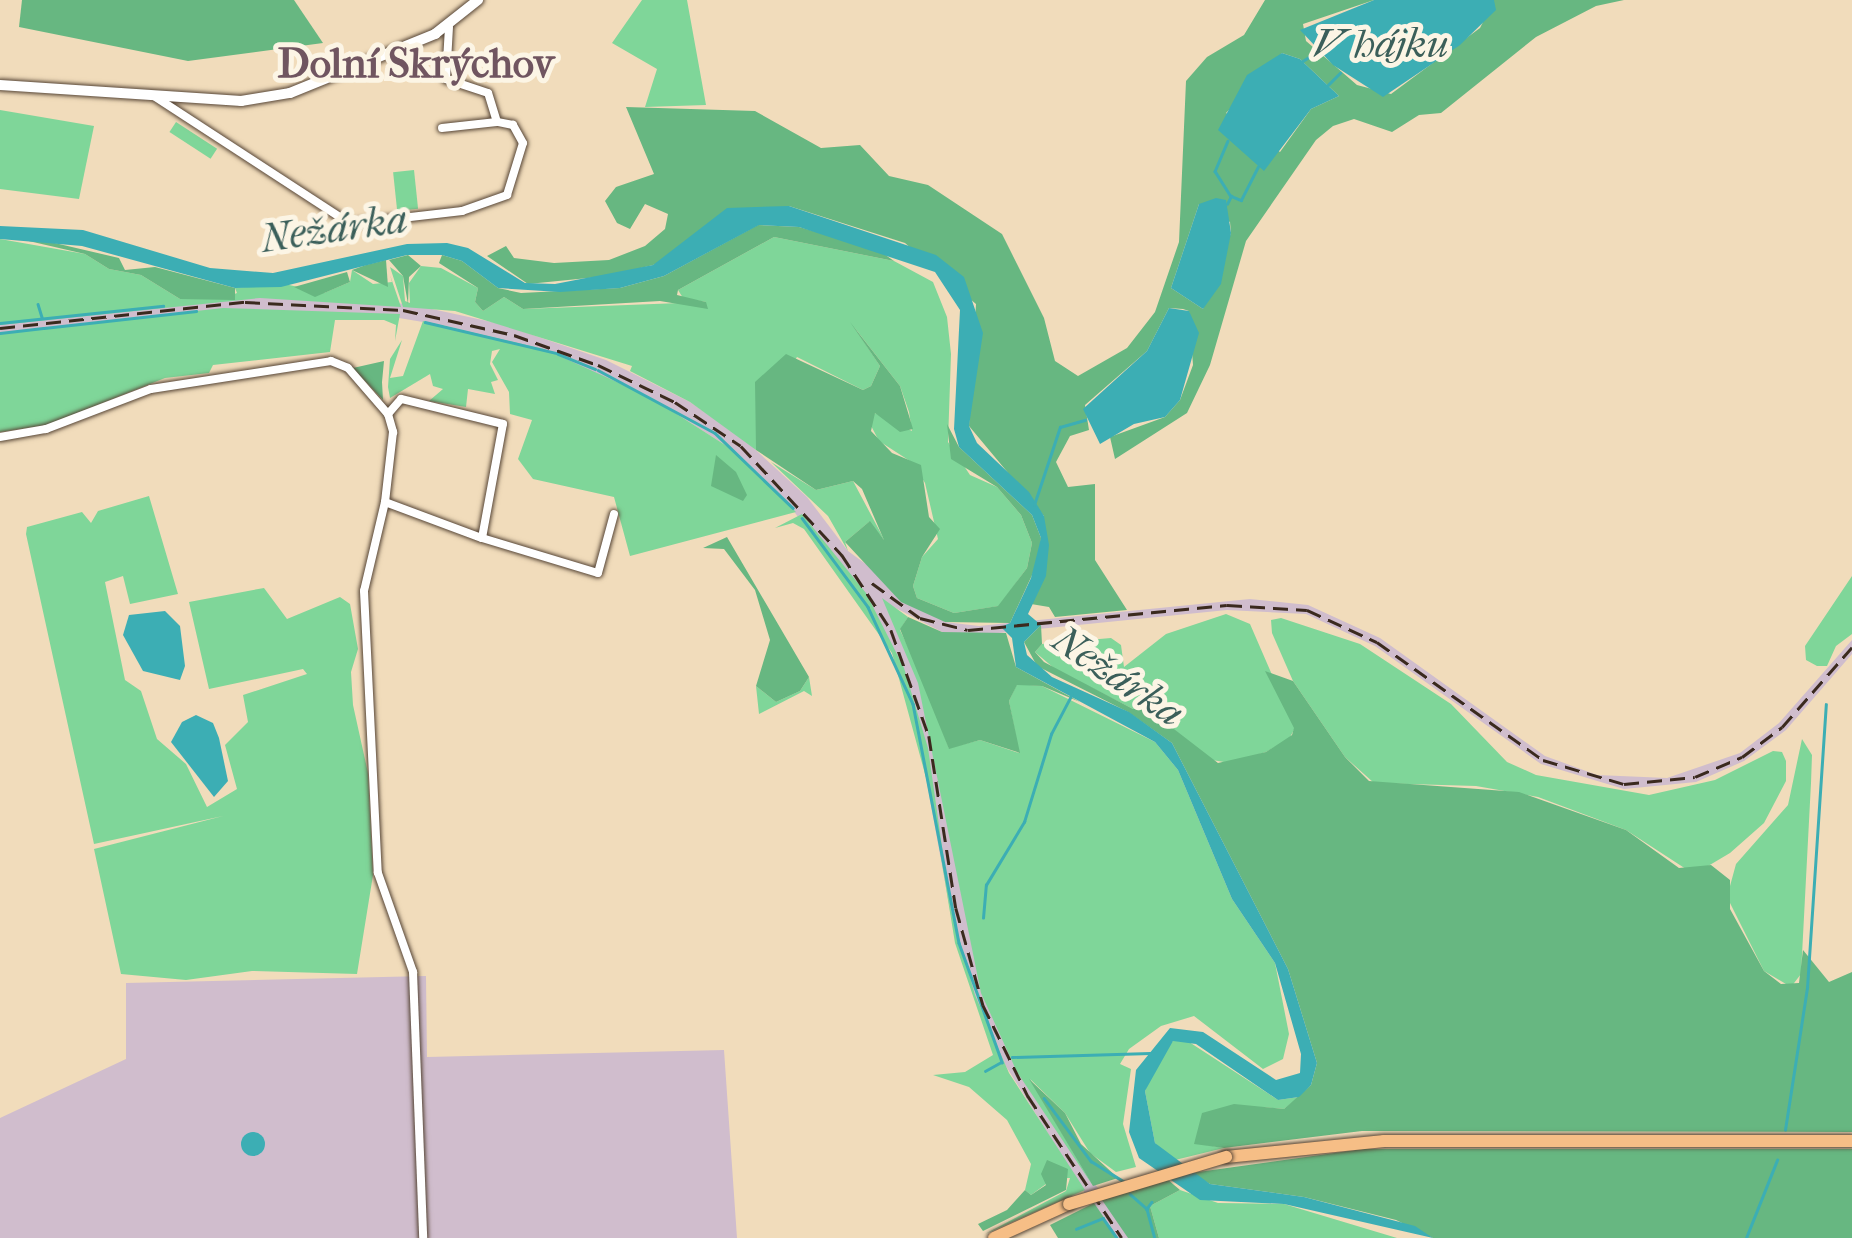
<!DOCTYPE html>
<html>
<head>
<meta charset="utf-8">
<style>
	body { margin:0 }
	#map { position:relative; width:1852px; height:1238px; overflow:hidden; background:#f1dcbb; font-family:"IM FELL French Canon",serif }
	div>[style] { position:absolute }
	[style*='--x'] { left:calc(var(--x)*1px); top:calc(var(--y)*1px); width:calc(var(--w)*1px); rotate:calc(var(--a)*1deg) }
	.industrial>* { inset:0; background:#d0bdcd }
	.green>* { inset:0; background:#7fd699; transform-origin:0 0 }
	.forest>* { inset:0; background:#67b781 }
	.water>* { inset:0; background:#3caeb4 }
	.round { border-radius:50% }
	.stream>* { height:2.5px; margin:-1.25px; padding:0 1.25px; transform-origin:1.25px; border-radius:1.25px; background:#3caeb4 }
	.roads { filter:drop-shadow(0 0 2px #564536) drop-shadow(0 0 2px #564536) }
	.minor>* { height:8px; margin:-4px; padding:0 4px; transform-origin:4px; border-radius:4px; background:#fff }
	.tertiary>* { height:10px; margin:-5px; padding:0 5px; transform-origin:5px; border-radius:5px; background:#fff }
	.primary>* { height:12px; margin:-6px; padding:0 6px; transform-origin:6px; border-radius:6px; background:#f6be86 }
	.rail>* { height:2.5px; margin-top:-1.25px; transform-origin:0; background:repeating-linear-gradient(90deg,#3b2a1e 0 15px,transparent 0 23px) }
	.bridges { filter:drop-shadow(0 0 2px #564536) drop-shadow(0 0 2px #564536) }
	.primary-bridge>* { height:12px; margin:-6px; padding:0 6px; transform-origin:6px; border-radius:6px; background:#f6be86 }
	span { translate:-50% -50%; white-space:nowrap; text-align:center; line-height:1.15; -webkit-text-stroke:10px #fcf5e5; paint-order:stroke }
	.water-label { font-size:40px; color:#3b5f5a; font-style:italic }
	.quarter-label { font-size:42px; color:#705560; font-weight:700 }
</style>
</head>
<body>
<div id="map">
	<div class="industrial">
		<i style="clip-path:polygon(245px 295px,409px 304px,501px 324px,606px 360px,690px 402px,745px 440px,807px 497px,848px 551px,945px 622px,979px 626px,1250px 599px,1308px 605px,1380px 638px,1545px 756px,1597px 775px,1667px 778px,1740px 753px,1779px 723px,1852px 640px,1852px 654px,1786px 730px,1744px 761px,1696px 782px,1624px 789px,1541px 764px,1375px 646px,1306px 614px,1227px 610px,979px 635px,942px 632px,886px 603px,927px 701px,1034px 1092px,1131px 1238px,1113px 1238px,989px 1039px,956px 943px,913px 706px,884px 633px,784px 498px,736px 452px,650px 397px,544px 352px,447px 326px,381px 315px,0 336px,0 320px)"></i>
		<i style="clip-path:polygon(426px 976px,427px 1057px,724px 1050px,737px 1238px,0 1238px,0 1118px,126px 1059px,126px 983px)"></i>
	</div>
	<div class="green">
		<i style="clip-path:polygon(642px 0,687px 0,706px 105px,645px 107px,657px 69px,612px 43px)"></i>
		<i style="clip-path:polygon(0 110px,94px 126px,79px 199px,0 189px)"></i>
		<i style="left:176px;top:122px;width:49px;height:12px;rotate:33deg"></i>
		<i style="left:414px;top:170px;width:39px;height:21px;rotate:84deg"></i>
		<i style="clip-path:polygon(774px 237px,894px 261px,933px 282px,947px 317px,951px 354px,948px 442px,970px 475px,997px 487px,1021px 515px,1032px 543px,1027px 568px,999px 606px,954px 613px,917px 598px,913px 586px,922px 557px,938px 539px,925px 483px,913px 463px,879px 441px,868px 420px,875px 413px,912px 431px,909px 412px,900px 386px,854px 327px,880px 366px,871px 386px,863px 390px,797px 357px,756px 421px,756px 450px,690px 402px,630px 371px,632px 366px,455px 311px,403px 307px,390px 267px,403px 276px,405px 301px,410px 303px,409px 283px,421px 266px,441px 268px,478px 288px,475px 302px,483px 311px,504px 297px,523px 309px,706px 302px,683px 298px,678px 290px)"></i>
		<i style="clip-path:polygon(0 239px,85px 254px,109px 269px,141px 275px,180px 299px,222px 299px,237px 293px,235px 288px,285px 284px,324px 293px,350px 282px,352px 270px,373px 284px,392px 282px,390px 275px,401px 307px,260px 298px,0 325px)"></i>
		<i style="clip-path:polygon(223px 308px,400px 314px,395px 341px,396px 325px,384px 320px,335px 320px,330px 352px,213px 365px,209px 373px,165px 378px,47px 425px,0 432px,0 333px)"></i>
		<i style="clip-path:polygon(423px 321px,544px 349px,650px 397px,736px 452px,796px 512px,630px 556px,614px 497px,533px 479px,518px 459px,532px 420px,510px 414px,509px 392px,492px 362px,500px 349px,492px 351px,490px 364px,498px 380px,491px 382px,495px 394px,468px 389px,466px 407px,429px 401px,443px 389px,433px 386px,430px 374px,390px 398px,388px 387px,390px 359px,402px 340px,390px 378px,403px 376px)"></i>
		<i style="clip-path:polygon(771px 462px,816px 490px,853px 481px,885px 541px,869px 522px,845px 542px,848px 551px,828px 516px)"></i>
		<i style="clip-path:polygon(149px 496px,178px 594px,130px 604px,123px 576px,105px 582px,125px 680px,141px 691px,157px 739px,186px 764px,207px 807px,237px 789px,225px 745px,248px 722px,243px 695px,307px 674px,303px 669px,209px 689px,189px 602px,264px 588px,287px 619px,340px 597px,350px 604px,358px 649px,351px 672px,353px 705px,368px 773px,373px 875px,357px 974px,252px 971px,186px 980px,121px 974px,94px 849px,223px 816px,94px 844px,26px 534px,27px 527px,82px 512px,91px 523px,98px 511px)"></i>
		<i style="clip-path:polygon(802px 514px,866px 593px,904px 668px,928px 748px,951px 910px,975px 995px,1009px 1073px,1085px 1190px,985px 1234px,1066px 1191px,1070px 1178px,1045px 1178px,1046px 1184px,1031px 1195px,1025px 1190px,1031px 1164px,1007px 1120px,969px 1087px,933px 1075px,965px 1072px,993px 1055px,955px 943px,931px 796px,892px 653px,804px 529px,793px 523px,775px 528px)"></i>
		<i style="clip-path:polygon(1852px 576px,1852px 634px,1836px 646px,1827px 666px,1817px 666px,1806px 660px,1805px 646px)"></i>
		<i style="clip-path:polygon(882px 598px,908px 617px,900px 630px,918px 668px,949px 748px,980px 740px,1019px 753px,1009px 701px,1017px 684px,1042px 686px,1155px 742px,1178px 770px,1232px 899px,1275px 963px,1289px 1034px,1283px 1059px,1263px 1069px,1194px 1016px,1161px 1026px,1129px 1049px,1120px 1064px,1131px 1069px,1123px 1124px,1136px 1167px,1116px 1172px,1090px 1153px,1065px 1113px,1030px 1079px,1093px 1186px,1017px 1072px,981px 993px,918px 683px,929px 709px)"></i>
		<i style="clip-path:polygon(1226px 614px,1250px 624px,1295px 728px,1289px 739px,1266px 752px,1230px 763px,1212px 760px,1148px 709px,1133px 709px,1055px 669px,1035px 652px,1042px 644px,1111px 638px,1121px 645px,1124px 667px,1166px 634px)"></i>
		<i style="clip-path:polygon(1281px 618px,1360px 644px,1451px 704px,1507px 762px,1536px 775px,1649px 795px,1715px 780px,1773px 751px,1782px 752px,1786px 761px,1786px 781px,1764px 823px,1730px 853px,1703px 869px,1686px 869px,1626px 830px,1538px 797px,1476px 786px,1374px 783px,1345px 757px,1293px 681px,1272px 633px,1271px 620px)"></i>
		<i style="clip-path:polygon(809px 677px,812px 696px,804px 691px,759px 714px,756px 686px,776px 702px,800px 691px)"></i>
		<i style="clip-path:polygon(1802px 739px,1812px 755px,1811px 783px,1801px 974px,1791px 987px,1764px 971px,1727px 897px,1736px 864px,1788px 805px)"></i>
		<i style="clip-path:polygon(1186px 1040px,1278px 1100px,1299px 1097px,1284px 1109px,1262px 1107px,1195px 1143px,1224px 1148px,1171px 1161px,1155px 1143px,1145px 1091px,1160px 1054px,1173px 1041px)"></i>
		<i style="clip-path:polygon(1180px 1190px,1218px 1203px,1284px 1204px,1397px 1238px,1159px 1238px,1150px 1206px)"></i>
	</div>
	<div class="forest">
		<i style="clip-path:polygon(22px 0,294px 0,323px 43px,188px 61px,19px 27px)"></i>
		<i style="clip-path:polygon(evenodd,1265px 0,1374px 0,1303px 24px,1306px 41px,1357px 85px,1391px 94px,1480px 28px,1494px 0,1624px 0,1596px 6px,1536px 37px,1441px 113px,1419px 115px,1392px 132px,1354px 119px,1333px 126px,1316px 140px,1246px 241px,1210px 365px,1187px 413px,1115px 459px,1110px 437px,1165px 417px,1180px 400px,1193px 365px,1189px 311px,1183px 309px,1169px 308px,1147px 351px,1085px 405px,1089px 430px,1070px 436px,1056px 462px,1068px 487px,1095px 484px,1095px 560px,1127px 610px,1055px 617px,1049px 607px,1031px 604px,1044px 516px,969px 426px,976px 304px,905px 243px,789px 206px,653px 265px,608px 276px,528px 284px,487px 256px,506px 246px,514px 258px,554px 263px,609px 260px,645px 246px,665px 229px,668px 214px,645px 204px,630px 229px,617px 223px,605px 201px,616px 187px,654px 174px,626px 107px,755px 111px,821px 148px,860px 145px,889px 176px,928px 185px,1002px 234px,1044px 318px,1055px 361px,1078px 376px,1127px 348px,1155px 312px,1179px 242px,1186px 81px,1207px 57px,1244px 35px,1265px 0,1282px 53px,1300px 59px,1339px 96px,1311px 109px,1280px 152px,1226px 113px,1282px 53px,1265px 0,1199px 204px,1230px 222px,1231px 233px,1203px 309px,1171px 288px,1199px 204px)"></i>
		<i style="clip-path:polygon(758px 225px,799px 227px,877px 249px,894px 261px,774px 237px,678px 290px,677px 295px,706px 302px,708px 309px,660px 301px,523px 309px,504px 297px,483px 311px,475px 302px,478px 288px,439px 263px,442px 255px,462px 261px,498px 288px,521px 293px,620px 288px,664px 276px)"></i>
		<i style="clip-path:polygon(29px 237px,119px 258px,125px 270px,155px 267px,235px 288px,235px 300px,180px 299px,141px 275px,109px 269px,85px 254px,20px 239px)"></i>
		<i style="clip-path:polygon(408px 255px,421px 266px,409px 277px,408px 304px,403px 276px,389px 260px)"></i>
		<i style="clip-path:polygon(386px 260px,388px 287px,352px 270px,366px 265px)"></i>
		<i style="clip-path:polygon(347px 272px,350px 282px,315px 297px,294px 287px)"></i>
		<i style="clip-path:polygon(850px 322px,900px 386px,913px 429px,900px 432px,875px 413px,871px 431px,892px 453px,921px 465px,929px 517px,940px 529px,922px 557px,913px 586px,917px 598px,954px 613px,998px 606px,1027px 568px,1032px 543px,1021px 515px,997px 487px,951px 459px,947px 424px,959px 447px,1032px 515px,1041px 538px,1038px 562px,1010px 623px,945px 622px,901px 602px,845px 542px,870px 521px,884px 540px,862px 489px,853px 481px,816px 490px,756px 450px,755px 382px,786px 354px,863px 390px,871px 386px,880px 366px)"></i>
		<i style="clip-path:polygon(384px 361px,382px 382px,383px 400px,353px 368px)"></i>
		<i style="clip-path:polygon(716px 455px,736px 472px,747px 495px,743px 501px,711px 486px)"></i>
		<i style="clip-path:polygon(727px 537px,809px 677px,800px 691px,776px 702px,756px 686px,770px 640px,755px 590px,724px 549px,703px 548px)"></i>
		<i style="clip-path:polygon(908px 617px,942px 632px,1006px 633px,1016px 667px,1080px 702px,1042px 686px,1017px 685px,1009px 701px,1020px 753px,980px 740px,949px 749px,900px 629px)"></i>
		<i style="clip-path:polygon(1041px 625px,1042px 644px,1035px 652px,1044px 662px,1133px 709px,1148px 709px,1218px 763px,1266px 752px,1292px 735px,1294px 728px,1265px 671px,1293px 681px,1345px 757px,1369px 781px,1519px 792px,1626px 830px,1679px 868px,1711px 865px,1730px 880px,1730px 909px,1764px 971px,1781px 984px,1799px 983px,1803px 950px,1829px 982px,1852px 972px,1852px 1132px,1362px 1131px,1224px 1148px,1194px 1144px,1202px 1113px,1234px 1104px,1284px 1109px,1311px 1085px,1317px 1063px,1288px 969px,1172px 743px,1128px 712px,1037px 666px,1024px 642px)"></i>
		<i style="clip-path:polygon(1029px 1079px,1065px 1113px,1081px 1144px,1118px 1178px,1093px 1186px)"></i>
		<i style="clip-path:polygon(1363px 1149px,1852px 1149px,1852px 1238px,1433px 1238px,1396px 1220px,1304px 1197px,1210px 1184px,1191px 1173px)"></i>
		<i style="clip-path:polygon(1047px 1160px,1068px 1169px,1066px 1190px,983px 1231px,978px 1224px,1007px 1210px,1025px 1190px,1031px 1195px,1046px 1185px,1041px 1174px)"></i>
		<i style="clip-path:polygon(1167px 1179px,1180px 1190px,1150px 1206px,1159px 1238px,1128px 1238px,1102px 1200px)"></i>
		<i style="clip-path:polygon(1094px 1203px,1118px 1238px,1058px 1238px,1050px 1225px)"></i>
	</div>
	<div class="water">
		<i style="clip-path:polygon(1374px 0,1494px 0,1496px 10px,1460px 45px,1383px 97px,1333px 65px,1300px 30px)"></i>
		<i style="clip-path:polygon(1282px 53px,1300px 59px,1339px 96px,1311px 109px,1264px 171px,1218px 130px,1247px 75px)"></i>
		<i style="clip-path:polygon(1216px 198px,1226px 200px,1231px 233px,1221px 284px,1203px 309px,1171px 288px,1199px 204px)"></i>
		<i style="clip-path:polygon(789px 206px,936px 255px,964px 277px,983px 333px,969px 426px,977px 443px,1029px 492px,1044px 516px,1049px 545px,1046px 576px,1028px 614px,1041px 625px,1024px 642px,1027px 655px,1052px 677px,1129px 712px,1172px 743px,1288px 969px,1317px 1063px,1311px 1085px,1299px 1097px,1278px 1100px,1196px 1044px,1173px 1041px,1145px 1091px,1155px 1143px,1210px 1184px,1304px 1197px,1415px 1226px,1433px 1238px,1284px 1204px,1200px 1200px,1139px 1158px,1129px 1132px,1136px 1070px,1170px 1028px,1203px 1032px,1276px 1080px,1300px 1073px,1301px 1054px,1275px 963px,1232px 899px,1178px 770px,1155px 742px,1016px 667px,1012px 638px,1001px 627px,1010px 623px,1031px 578px,1041px 538px,1032px 515px,959px 447px,954px 429px,960px 310px,935px 272px,799px 227px,759px 225px,664px 276px,620px 288px,560px 292px,498px 288px,462px 261px,442px 255px,407px 255px,281px 287px,235px 288px,82px 246px,0 239px,0 226px,83px 230px,210px 268px,273px 273px,407px 244px,447px 243px,468px 248px,525px 283px,555px 284px,653px 265px,727px 208px)"></i>
		<i style="clip-path:polygon(1169px 308px,1189px 311px,1199px 333px,1180px 400px,1165px 417px,1134px 424px,1100px 444px,1083px 409px,1147px 351px)"></i>
		<i style="clip-path:polygon(165px 611px,180px 626px,185px 666px,180px 680px,143px 671px,123px 635px,129px 615px)"></i>
		<i style="clip-path:polygon(196px 715px,213px 723px,219px 738px,228px 781px,214px 797px,171px 742px,182px 722px)"></i>
		<i class="round" style="left:241px;top:1132px;width:24px;height:24px"></i>
	</div>
	<div class="stream">
		<i style="--x:1301;--y:62;--w:22;--a:-32"></i>
		<i style="--x:1328;--y:85;--w:17;--a:-45"></i>
		<i style="--x:1228;--y:141;--w:33;--a:113"></i>
		<i style="--x:1215;--y:171;--w:28;--a:58"></i>
		<i style="--x:1227;--y:204;--w:9;--a:-63"></i>
		<i style="--x:1231;--y:196;--w:11;--a:22"></i>
		<i style="--x:1241;--y:200;--w:37;--a:-63"></i>
		<i style="--x:38;--y:304;--w:14;--a:73"></i>
		<i style="--x:425;--y:322;--w:135;--a:13.3"></i>
		<i style="--x:0;--y:323;--w:164;--a:-6"></i>
		<i style="--x:44;--y:328;--w:153;--a:-6.4"></i>
		<i style="--x:0;--y:333;--w:43;--a:-6.6"></i>
		<i style="--x:558;--y:354;--w:40;--a:22"></i>
		<i style="--x:598;--y:370;--w:133;--a:28.3"></i>
		<i style="--x:715;--y:433;--w:108;--a:43.9"></i>
		<i style="--x:1034;--y:505;--w:82;--a:-71.6"></i>
		<i style="--x:1060;--y:427;--w:26;--a:-16"></i>
		<i style="--x:802;--y:518;--w:111;--a:53.4"></i>
		<i style="--x:868;--y:607;--w:107;--a:65.1"></i>
		<i style="--x:913;--y:704;--w:243;--a:79.1"></i>
		<i style="--x:959;--y:943;--w:127;--a:70.1"></i>
		<i style="--x:983;--y:918;--w:33;--a:-85"></i>
		<i style="--x:986;--y:885;--w:74;--a:-58.9"></i>
		<i style="--x:1024;--y:822;--w:92;--a:-72.9"></i>
		<i style="--x:1051;--y:734;--w:45;--a:-62.3"></i>
		<i style="--x:1012;--y:1057;--w:138;--a:-1.7"></i>
		<i style="--x:985;--y:1071;--w:18;--a:-29"></i>
		<i style="--x:1044;--y:1098;--w:79;--a:53.3"></i>
		<i style="--x:1091;--y:1161;--w:39;--a:32"></i>
		<i style="--x:1785;--y:1130;--w:144;--a:-81.2"></i>
		<i style="--x:1807;--y:988;--w:284;--a:-86.2"></i>
		<i style="--x:1130;--y:1194;--w:23;--a:41"></i>
		<i style="--x:1152;--y:1202;--w:9;--a:126"></i>
		<i style="--x:1147;--y:1209;--w:30;--a:75"></i>
		<i style="--x:1076;--y:1229;--w:29;--a:-22"></i>
		<i style="--x:1103;--y:1218;--w:24;--a:55"></i>
		<i style="--x:1746;--y:1238;--w:84;--a:-68.3"></i>
	</div>
	<div class="roads">
		<div class="minor">
			<i style="--x:154;--y:96;--w:234;--a:33.1"></i>
			<i style="--x:350;--y:224;--w:113;--a:-6.6"></i>
			<i style="--x:462;--y:211;--w:48;--a:-19.6"></i>
			<i style="--x:507;--y:195;--w:54;--a:-72.9"></i>
			<i style="--x:523;--y:143;--w:21;--a:-119"></i>
			<i style="--x:513;--y:125;--w:16;--a:-169"></i>
			<i style="--x:497;--y:122;--w:30;--a:-107"></i>
			<i style="--x:488;--y:93;--w:44;--a:-161.6"></i>
			<i style="--x:446;--y:79;--w:52;--a:-86.7"></i>
			<i style="--x:442;--y:128;--w:55;--a:-6.2"></i>
			<i style="--x:0;--y:437;--w:47;--a:-9.9"></i>
			<i style="--x:46;--y:429;--w:112;--a:-20.9"></i>
			<i style="--x:151;--y:389;--w:182;--a:-8.8"></i>
			<i style="--x:331;--y:361;--w:18;--a:22"></i>
			<i style="--x:348;--y:368;--w:61;--a:49"></i>
			<i style="--x:388;--y:414;--w:19;--a:74"></i>
			<i style="--x:393;--y:432;--w:70;--a:96.5"></i>
			<i style="--x:385;--y:502;--w:91;--a:103.3"></i>
			<i style="--x:364;--y:591;--w:282;--a:87.2"></i>
			<i style="--x:378;--y:873;--w:105;--a:70.5"></i>
			<i style="--x:413;--y:972;--w:266;--a:87.8"></i>
			<i style="--x:385;--y:502;--w:103;--a:20.4"></i>
			<i style="--x:482;--y:538;--w:116;--a:-79.6"></i>
			<i style="--x:503;--y:424;--w:105;--a:-166.2"></i>
			<i style="--x:401;--y:399;--w:20;--a:131"></i>
			<i style="--x:482;--y:538;--w:121;--a:16.8"></i>
			<i style="--x:598;--y:573;--w:61;--a:-74.8"></i>
		</div>
		<div class="tertiary">
			<i style="--x:0;--y:85;--w:242;--a:3.8"></i>
			<i style="--x:241;--y:101;--w:50;--a:-9.3"></i>
			<i style="--x:290;--y:93;--w:157;--a:-22.1"></i>
			<i style="--x:435;--y:34;--w:55;--a:-38.3"></i>
		</div>
		<div class="primary">
			<i style="--x:1226;--y:1157;--w:159;--a:-5.8"></i>
			<i style="--x:1384;--y:1141;--w:468;--a:0"></i>
			<i style="--x:994;--y:1238;--w:82;--a:-24.4"></i>
		</div>
	</div>
	<div class="rail">
		<i style="--x:0;--y:328;--w:246;--a:-6.1"></i>
		<i style="--x:245;--y:302;--w:158;--a:2.9"></i>
		<i style="--x:403;--y:310;--w:114;--a:12.7"></i>
		<i style="--x:514;--y:335;--w:89;--a:19.7"></i>
		<i style="--x:598;--y:365;--w:85;--a:25.7"></i>
		<i style="--x:675;--y:402;--w:79;--a:33.7"></i>
		<i style="--x:741;--y:446;--w:149;--a:47.2"></i>
		<i style="--x:842;--y:555;--w:90;--a:56.8"></i>
		<i style="--x:891;--y:630;--w:113;--a:70.3"></i>
		<i style="--x:929;--y:736;--w:174;--a:81.1"></i>
		<i style="--x:956;--y:908;--w:101;--a:74.4"></i>
		<i style="--x:983;--y:1005;--w:102;--a:63.7"></i>
		<i style="--x:1028;--y:1096;--w:170;--a:56.5"></i>
		<i style="--x:872;--y:583;--w:59;--a:36.1"></i>
		<i style="--x:920;--y:618;--w:49;--a:14"></i>
		<i style="--x:968;--y:630;--w:260;--a:-5.5"></i>
		<i style="--x:1227;--y:605;--w:80;--a:3.6"></i>
		<i style="--x:1307;--y:610;--w:77;--a:24.6"></i>
		<i style="--x:1377;--y:642;--w:204;--a:35.4"></i>
		<i style="--x:1543;--y:760;--w:84;--a:16.5"></i>
		<i style="--x:1624;--y:784;--w:71;--a:-5.6"></i>
		<i style="--x:1695;--y:777;--w:51;--a:-23.1"></i>
		<i style="--x:1742;--y:757;--w:50;--a:-36.9"></i>
		<i style="--x:1782;--y:727;--w:106;--a:-48.8"></i>
	</div>
	<div class="bridges">
		<div class="primary-bridge">
			<i style="--x:1069;--y:1204;--w:164;--a:-16.7"></i>
		</div>
	</div>
	<div class="water-label">
		<span style="left:1381px;top:44px">V hájku</span>
		<span style="left:334px;top:229px;rotate:-8deg">Nežárka</span>
		<span style="left:1118px;top:676px;rotate:34deg">Nežárka</span>
	</div>
	<div class="quarter-label">
		<span style="left:416px;top:64px">Dolní Skrýchov</span>
	</div>
</div>
</body>
</html>
